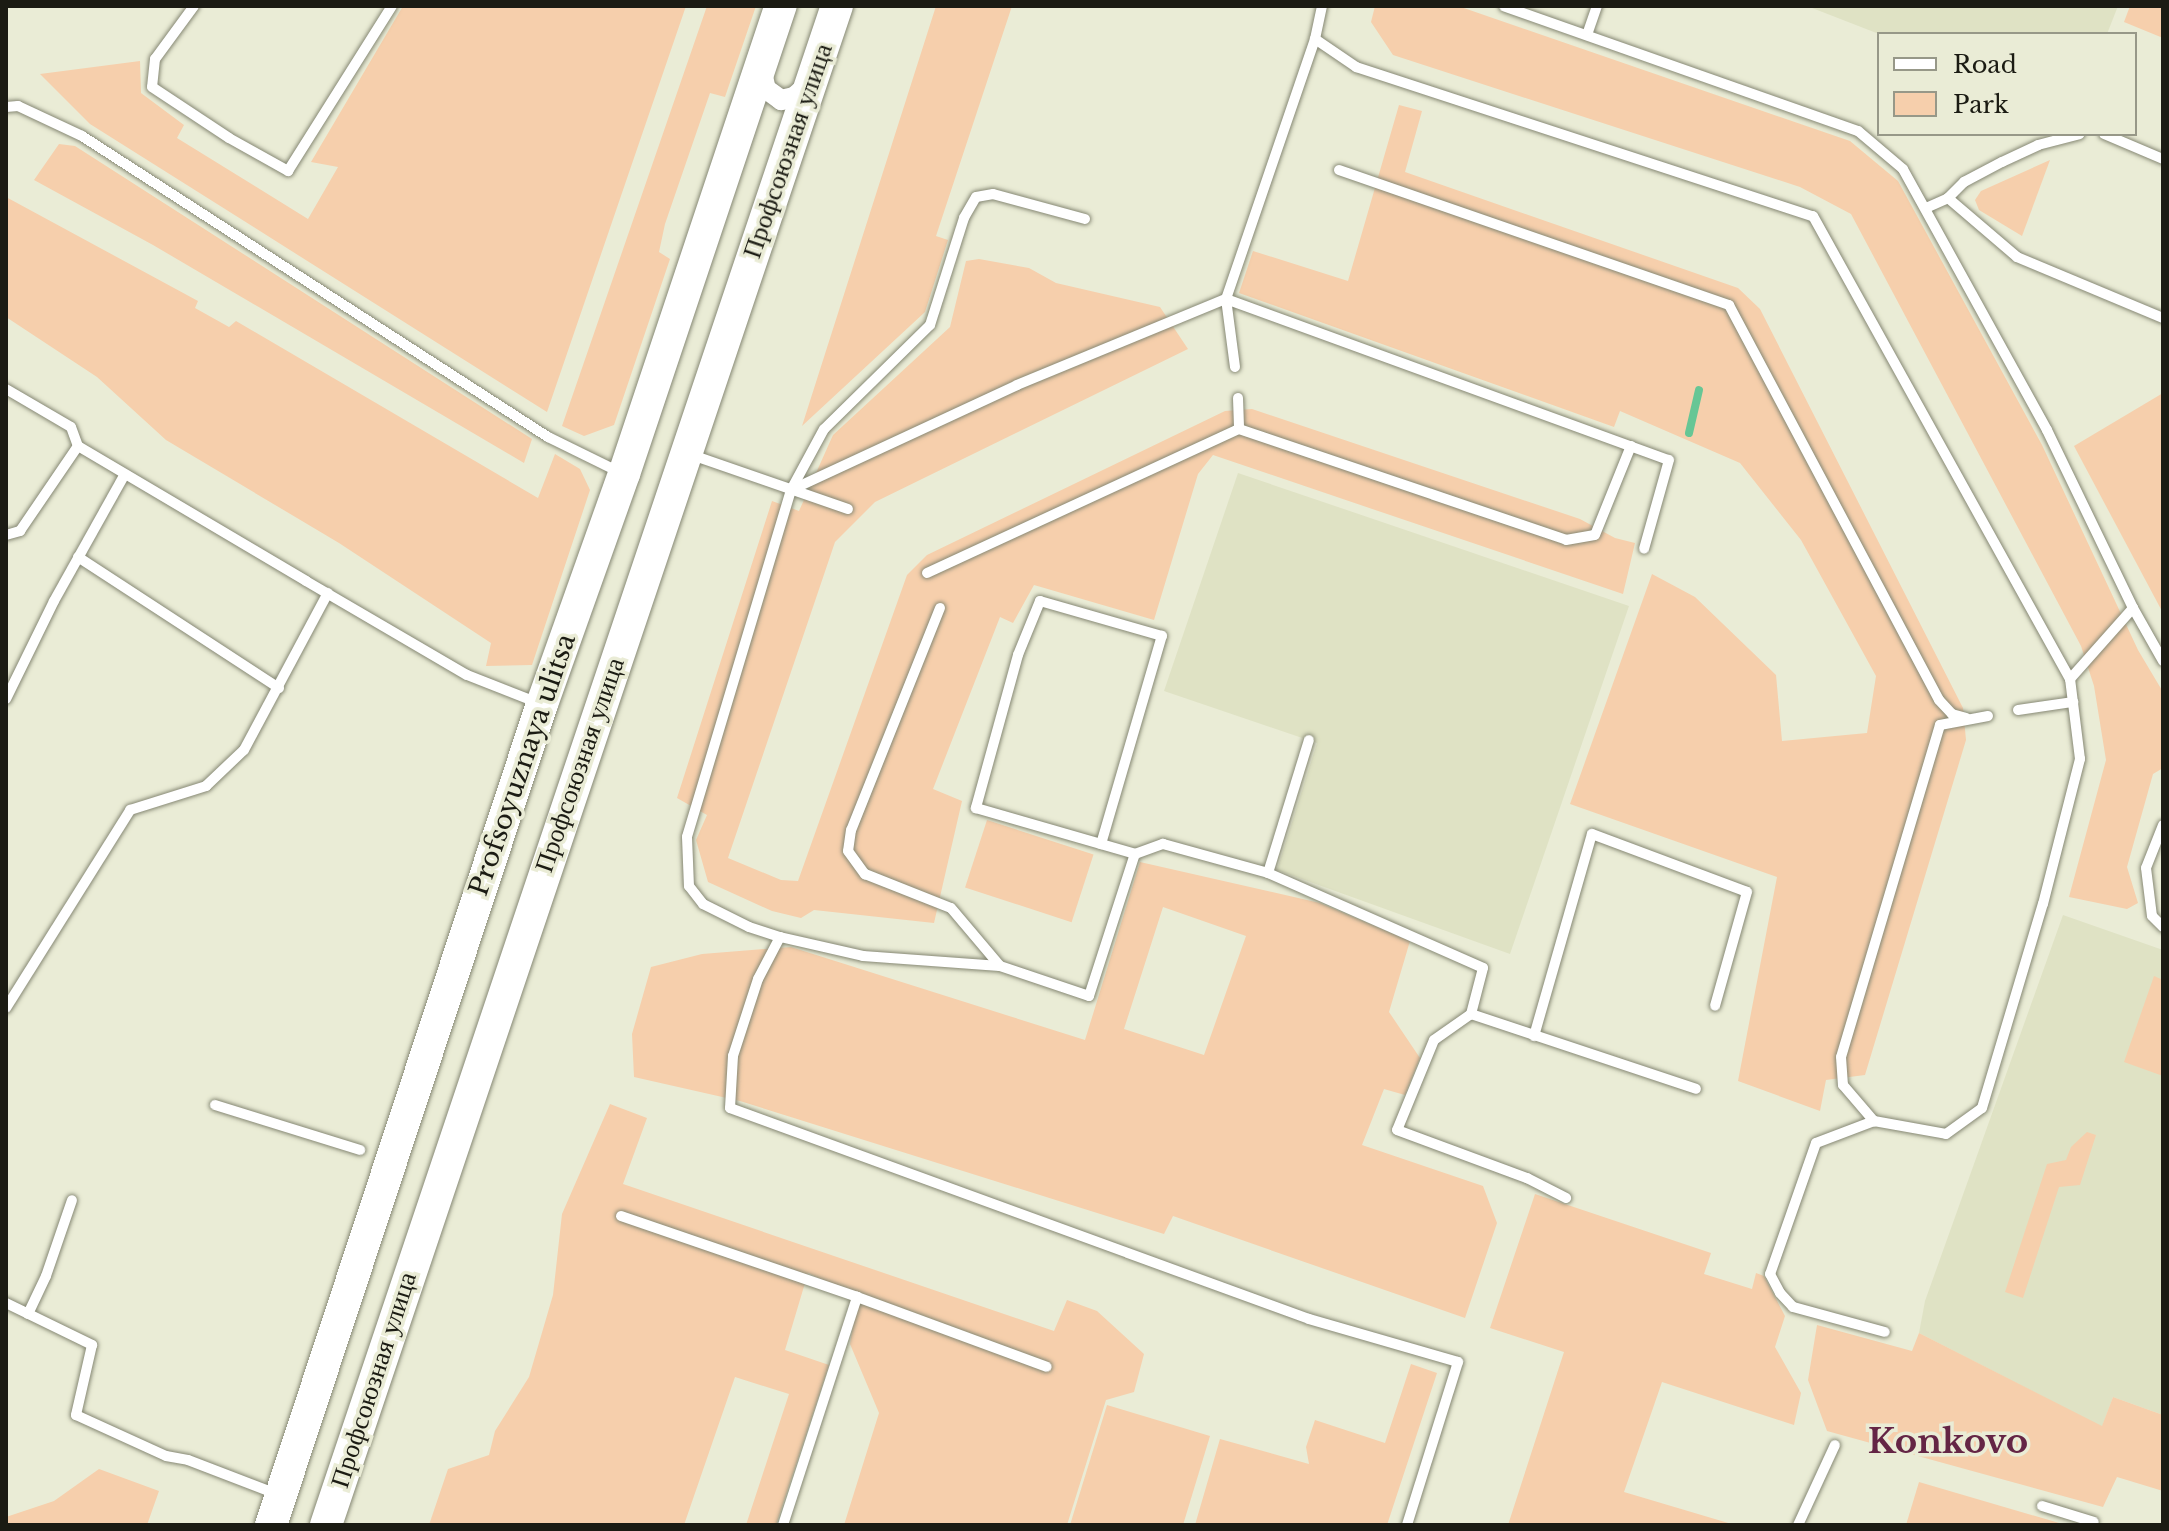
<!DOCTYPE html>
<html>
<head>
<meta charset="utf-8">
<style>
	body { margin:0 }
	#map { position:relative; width:2169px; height:1531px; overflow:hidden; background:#eaecd6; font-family:"Libre Baskerville",serif }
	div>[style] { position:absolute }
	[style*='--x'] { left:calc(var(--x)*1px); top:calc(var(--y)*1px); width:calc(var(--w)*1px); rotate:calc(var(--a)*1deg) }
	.built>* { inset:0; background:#dfe2c4 }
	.green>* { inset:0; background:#f6cfac; transform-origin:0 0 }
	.stream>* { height:8px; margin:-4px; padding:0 4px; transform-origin:4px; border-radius:4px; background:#67c695 }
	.roads { filter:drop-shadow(0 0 2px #868874) drop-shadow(0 0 2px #868874) }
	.lane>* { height:10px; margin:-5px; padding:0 5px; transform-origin:5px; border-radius:5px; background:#fff }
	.street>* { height:20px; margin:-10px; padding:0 10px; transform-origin:10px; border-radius:10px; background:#fff }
	.primary>* { height:32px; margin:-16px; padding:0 16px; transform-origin:16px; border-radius:16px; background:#fff }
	span { translate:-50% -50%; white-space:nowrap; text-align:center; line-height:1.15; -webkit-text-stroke:7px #eaecd6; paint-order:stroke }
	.street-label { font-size:26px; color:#1b1b13 }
	.district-label { font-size:34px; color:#642545; font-weight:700 }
	.frame { position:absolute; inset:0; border:8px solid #1b1b13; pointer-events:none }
	.legend { position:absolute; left:1877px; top:32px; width:260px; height:104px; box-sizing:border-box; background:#eaecd6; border:2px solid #979888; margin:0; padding:10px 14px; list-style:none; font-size:24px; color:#1b1b13 }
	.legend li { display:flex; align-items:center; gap:16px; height:40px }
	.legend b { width:40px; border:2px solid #979888 }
</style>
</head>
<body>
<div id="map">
	<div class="built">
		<i style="clip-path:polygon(1807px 6px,2118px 6px,2107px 34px,1879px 34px)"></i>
		<i style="clip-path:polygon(1238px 473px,1629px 606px,1510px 954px,1277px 870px,1317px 743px,1164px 691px)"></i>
		<i style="clip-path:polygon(2063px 915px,2163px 950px,2163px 1415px,2113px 1397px,2102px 1427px,1919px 1333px,1925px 1301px)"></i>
	</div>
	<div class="green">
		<i style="clip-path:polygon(403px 6px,686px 6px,547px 412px,90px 124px,40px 74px,140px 61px,141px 93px,184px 125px,177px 138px,308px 219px,338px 167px,311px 162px)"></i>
		<i style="clip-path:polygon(707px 6px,756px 6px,725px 97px,710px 93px,665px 224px,659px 252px,670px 259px,614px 425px,584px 436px,562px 426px)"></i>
		<i style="clip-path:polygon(936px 6px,1012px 6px,936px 236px,948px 240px,925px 312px,802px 426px)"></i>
		<i style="clip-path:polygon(1375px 6px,1458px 6px,1850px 141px,1898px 181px,2042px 445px,2138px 650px,2163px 692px,2163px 768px,2153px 774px,2127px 867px,2138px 903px,2127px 909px,2069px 897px,2106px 760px,2094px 686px,2081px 646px,1851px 214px,1800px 187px,1393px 55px,1371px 22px)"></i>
		<i style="clip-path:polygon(2130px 6px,2163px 6px,2163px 38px,2124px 22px)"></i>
		<i style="clip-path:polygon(1399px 105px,1422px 111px,1405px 172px,1738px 288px,1760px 309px,1963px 708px,1966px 740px,1865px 1075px,1826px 1080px,1820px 1111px,1738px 1081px,1777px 877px,1570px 804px,1652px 574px,1695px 597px,1776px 675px,1782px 741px,1867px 733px,1876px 676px,1801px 540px,1740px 463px,1620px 411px,1614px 427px,1239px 293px,1253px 251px,1348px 281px)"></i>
		<i style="clip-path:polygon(59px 144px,75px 146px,532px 439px,524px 463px,153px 245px,34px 180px)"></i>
		<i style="clip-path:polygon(2050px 160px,2022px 236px,1979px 210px,1975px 200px,1981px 191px)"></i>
		<i style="clip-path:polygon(6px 197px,198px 301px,195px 308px,229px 327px,236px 321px,538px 498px,555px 454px,580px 469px,590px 490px,532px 665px,486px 666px,491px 643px,339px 543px,166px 440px,97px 377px,6px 317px)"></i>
		<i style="clip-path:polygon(979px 259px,1029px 268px,1056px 283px,1160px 307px,1188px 349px,875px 502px,835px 542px,728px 858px,781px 880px,798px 881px,907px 575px,927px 555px,1225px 411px,1252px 409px,1580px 519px,1615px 538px,1635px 543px,1623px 594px,1213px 455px,1198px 474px,1154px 620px,1034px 585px,1013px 623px,1000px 617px,933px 789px,962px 801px,934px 923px,814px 910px,801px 918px,772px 911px,708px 882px,696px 840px,707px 815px,677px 798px,772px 501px,799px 511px,833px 435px,950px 327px,966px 261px)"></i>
		<i style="clip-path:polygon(2163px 393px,2163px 613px,2074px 446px)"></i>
		<i style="left:987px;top:820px;width:112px;height:71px;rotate:18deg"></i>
		<i style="clip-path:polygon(evenodd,1140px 862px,1320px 903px,1410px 941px,1389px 1012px,1420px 1058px,1405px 1095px,1384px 1089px,1362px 1145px,1483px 1186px,1497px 1223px,1465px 1318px,1173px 1216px,1164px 1234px,740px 1101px,634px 1077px,632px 1034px,651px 967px,702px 954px,791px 947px,1085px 1040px,1140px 862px,1163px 907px,1246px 936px,1204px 1055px,1124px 1029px,1163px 907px)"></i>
		<i style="clip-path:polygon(2154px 976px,2163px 980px,2163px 1076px,2124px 1062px)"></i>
		<i style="clip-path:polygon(610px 1104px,647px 1118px,623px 1184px,1054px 1331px,1067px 1300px,1097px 1311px,1144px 1354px,1134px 1392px,1106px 1400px,1067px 1525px,844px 1525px,879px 1413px,850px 1344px,857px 1297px,808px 1273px,785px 1350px,829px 1365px,776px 1525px,746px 1525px,789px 1394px,735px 1377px,684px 1525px,429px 1525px,448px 1469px,489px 1455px,495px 1431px,529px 1377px,553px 1295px,562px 1214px)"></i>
		<i style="clip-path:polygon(2087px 1132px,2096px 1135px,2080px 1185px,2059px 1187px,2023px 1298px,2005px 1292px,2047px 1164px,2066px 1160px,2071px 1147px)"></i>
		<i style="clip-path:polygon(1535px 1194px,1711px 1253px,1704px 1274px,1752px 1289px,1756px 1273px,1764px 1276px,1785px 1316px,1775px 1347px,1801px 1393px,1794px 1425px,1662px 1382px,1624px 1492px,1735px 1525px,1508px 1525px,1564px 1352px,1490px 1328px)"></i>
		<i style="clip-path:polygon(1817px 1325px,1912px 1351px,1919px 1333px,2102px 1426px,2113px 1397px,2163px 1415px,2163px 1491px,2117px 1477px,2103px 1507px,1827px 1431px,1808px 1380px)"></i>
		<i style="clip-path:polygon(1411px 1364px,1437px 1373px,1387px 1525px,1195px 1525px,1220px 1439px,1309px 1464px,1306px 1447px,1315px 1420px,1385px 1443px)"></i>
		<i style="clip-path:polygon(1107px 1405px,1210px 1436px,1183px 1525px,1070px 1525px)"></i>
		<i style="clip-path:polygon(99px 1469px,159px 1491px,147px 1525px,6px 1525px,6px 1517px,54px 1501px)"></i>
		<i style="clip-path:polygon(1919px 1482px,2066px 1525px,1906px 1525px)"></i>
	</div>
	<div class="stream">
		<i style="--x:1689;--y:433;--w:44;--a:-76.9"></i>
	</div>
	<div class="roads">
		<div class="lane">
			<i style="--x:194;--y:6;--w:66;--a:126.3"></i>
			<i style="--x:155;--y:59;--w:28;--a:96"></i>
			<i style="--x:152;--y:87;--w:92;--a:33.5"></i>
			<i style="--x:229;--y:138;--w:68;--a:29.2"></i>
			<i style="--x:288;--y:171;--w:195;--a:-57.8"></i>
			<i style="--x:1587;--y:35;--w:31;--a:-71"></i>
			<i style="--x:1315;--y:39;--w:50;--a:34.3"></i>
			<i style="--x:1356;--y:67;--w:481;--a:18.1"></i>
			<i style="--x:1813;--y:216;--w:530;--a:60.97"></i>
			<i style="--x:2070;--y:679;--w:95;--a:-48.4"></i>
			<i style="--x:2133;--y:608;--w:198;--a:-115.8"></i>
			<i style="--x:2047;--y:430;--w:298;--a:-118.9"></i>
			<i style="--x:1903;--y:169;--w:59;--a:-139.8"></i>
			<i style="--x:1858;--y:131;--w:375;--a:-160.6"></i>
			<i style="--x:6;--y:107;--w:12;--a:-5"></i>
			<i style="--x:18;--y:106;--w:71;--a:25.1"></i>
			<i style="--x:82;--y:136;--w:555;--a:32.86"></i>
			<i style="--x:548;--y:437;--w:79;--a:26.2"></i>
			<i style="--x:2104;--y:134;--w:64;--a:23"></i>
			<i style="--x:1339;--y:170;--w:413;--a:19.1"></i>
			<i style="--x:1729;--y:305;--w:447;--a:62"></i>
			<i style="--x:1939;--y:700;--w:19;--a:47"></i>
			<i style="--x:1952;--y:714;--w:15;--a:16"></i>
			<i style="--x:1948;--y:198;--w:91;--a:40.5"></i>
			<i style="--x:2017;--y:257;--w:158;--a:22.7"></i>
			<i style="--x:1926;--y:208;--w:24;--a:-24"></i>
			<i style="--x:1948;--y:198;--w:23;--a:-45"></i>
			<i style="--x:1964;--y:182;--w:43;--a:-27.8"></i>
			<i style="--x:2002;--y:162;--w:40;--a:-25"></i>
			<i style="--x:2038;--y:145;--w:43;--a:-14.7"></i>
			<i style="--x:1085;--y:219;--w:95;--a:-164.8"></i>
			<i style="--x:993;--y:194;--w:17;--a:170"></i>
			<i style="--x:976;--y:197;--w:24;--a:120"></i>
			<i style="--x:964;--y:218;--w:112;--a:107.6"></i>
			<i style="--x:930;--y:325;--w:148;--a:135.5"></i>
			<i style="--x:824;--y:429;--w:69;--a:118.4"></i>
			<i style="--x:791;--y:490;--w:362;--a:106.7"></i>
			<i style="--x:687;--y:837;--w:49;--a:87.7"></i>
			<i style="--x:689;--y:886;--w:23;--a:52"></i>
			<i style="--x:703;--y:904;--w:51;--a:26.6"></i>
			<i style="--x:749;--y:927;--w:33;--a:18"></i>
			<i style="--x:780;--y:937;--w:47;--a:117.6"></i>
			<i style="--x:758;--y:979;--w:81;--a:108"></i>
			<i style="--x:733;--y:1056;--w:52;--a:93.3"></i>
			<i style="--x:730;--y:1108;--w:616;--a:20.02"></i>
			<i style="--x:1309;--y:1319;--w:155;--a:16.1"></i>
			<i style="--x:1458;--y:1362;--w:171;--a:107.4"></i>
			<i style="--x:1235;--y:367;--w:69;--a:-97.5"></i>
			<i style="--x:1226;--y:299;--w:471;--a:20"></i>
			<i style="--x:1669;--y:460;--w:92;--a:105.7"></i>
			<i style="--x:6;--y:389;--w:75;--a:30.3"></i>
			<i style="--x:71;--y:427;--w:20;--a:70"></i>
			<i style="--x:78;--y:446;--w:265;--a:30.6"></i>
			<i style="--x:306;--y:581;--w:186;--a:30.3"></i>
			<i style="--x:467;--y:675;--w:74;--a:21.4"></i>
			<i style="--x:1238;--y:398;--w:31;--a:88"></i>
			<i style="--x:692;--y:455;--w:165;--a:19.1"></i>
			<i style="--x:791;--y:490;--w:249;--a:-24.9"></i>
			<i style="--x:1017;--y:385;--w:226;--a:-22.4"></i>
			<i style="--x:1226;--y:299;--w:275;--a:-71.1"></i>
			<i style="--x:1315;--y:39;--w:34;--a:-78"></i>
			<i style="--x:6;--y:535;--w:15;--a:-16"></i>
			<i style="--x:20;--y:531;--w:103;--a:-55.7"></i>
			<i style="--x:78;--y:557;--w:240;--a:33.1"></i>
			<i style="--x:927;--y:573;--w:344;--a:-24.8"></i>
			<i style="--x:1239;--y:429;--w:345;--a:18.7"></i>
			<i style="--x:1566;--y:540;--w:29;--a:-10"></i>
			<i style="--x:1595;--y:535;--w:96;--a:-68"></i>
			<i style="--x:940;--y:608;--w:239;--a:111.8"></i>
			<i style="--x:851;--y:830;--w:21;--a:98"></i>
			<i style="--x:848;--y:851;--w:29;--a:54"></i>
			<i style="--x:865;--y:874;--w:92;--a:21.6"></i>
			<i style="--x:951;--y:908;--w:76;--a:49.8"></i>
			<i style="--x:2133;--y:608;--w:61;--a:60.5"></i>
			<i style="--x:6;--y:699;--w:109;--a:-63.9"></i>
			<i style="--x:54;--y:601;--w:145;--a:-60.8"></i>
			<i style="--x:2018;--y:710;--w:56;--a:-8.3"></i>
			<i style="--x:1988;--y:716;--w:49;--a:169.4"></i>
			<i style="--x:1940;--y:725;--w:346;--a:106.6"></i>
			<i style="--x:1841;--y:1057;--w:28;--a:86"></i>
			<i style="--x:1843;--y:1085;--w:48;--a:49.3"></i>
			<i style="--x:1874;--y:1121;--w:73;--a:10.2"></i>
			<i style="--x:1946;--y:1134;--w:44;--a:-35.8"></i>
			<i style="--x:1982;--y:1108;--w:213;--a:-73.4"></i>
			<i style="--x:2043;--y:904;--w:150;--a:-75.7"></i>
			<i style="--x:2080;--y:759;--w:81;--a:-97.1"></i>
			<i style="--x:2163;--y:825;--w:46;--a:111.6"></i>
			<i style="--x:2146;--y:868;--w:48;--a:82.9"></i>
			<i style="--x:2152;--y:916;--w:16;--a:45"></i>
			<i style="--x:1101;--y:844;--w:217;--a:-73.7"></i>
			<i style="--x:1162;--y:636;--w:127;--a:-164"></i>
			<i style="--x:1040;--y:601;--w:58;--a:112.2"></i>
			<i style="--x:1018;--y:655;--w:159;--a:105.4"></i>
			<i style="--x:976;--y:808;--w:166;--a:16.1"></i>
			<i style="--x:1268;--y:873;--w:139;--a:-72.9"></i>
			<i style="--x:780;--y:937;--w:85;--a:12.9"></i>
			<i style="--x:863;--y:956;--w:137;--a:4.2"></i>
			<i style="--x:1000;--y:966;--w:94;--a:18.6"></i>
			<i style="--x:1089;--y:996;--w:149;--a:-72.1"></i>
			<i style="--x:1135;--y:854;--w:30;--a:-20"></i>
			<i style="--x:1163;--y:844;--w:109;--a:15.4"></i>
			<i style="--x:1268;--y:873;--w:235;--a:23.8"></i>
			<i style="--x:1483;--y:968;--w:48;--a:104.6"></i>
			<i style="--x:1471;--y:1014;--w:237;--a:18.4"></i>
			<i style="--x:6;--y:1008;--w:234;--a:-57.9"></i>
			<i style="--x:130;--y:810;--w:80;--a:-17.5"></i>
			<i style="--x:206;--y:786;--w:52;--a:-43.5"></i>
			<i style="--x:244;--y:750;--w:178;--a:-61.9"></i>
			<i style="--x:1471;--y:1014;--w:45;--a:144.9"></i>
			<i style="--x:1434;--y:1040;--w:97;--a:112.3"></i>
			<i style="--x:1397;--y:1130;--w:139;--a:20.3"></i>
			<i style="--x:1527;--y:1178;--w:44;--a:27.1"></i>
			<i style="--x:1534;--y:1036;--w:210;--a:-74"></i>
			<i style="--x:1592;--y:834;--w:165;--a:20.5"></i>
			<i style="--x:1747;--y:892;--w:118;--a:105.7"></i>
			<i style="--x:215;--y:1105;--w:152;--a:17.2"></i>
			<i style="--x:1874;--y:1121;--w:62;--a:159.2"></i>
			<i style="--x:1816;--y:1143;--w:139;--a:109.3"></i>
			<i style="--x:1770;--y:1274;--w:21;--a:62"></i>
			<i style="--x:1780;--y:1293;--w:19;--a:47"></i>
			<i style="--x:1793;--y:1307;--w:95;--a:15.2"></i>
			<i style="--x:621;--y:1216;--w:250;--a:18.9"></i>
			<i style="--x:6;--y:1303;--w:96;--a:26"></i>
			<i style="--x:92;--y:1345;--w:72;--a:102.9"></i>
			<i style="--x:76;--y:1415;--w:99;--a:24.5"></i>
			<i style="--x:166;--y:1456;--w:22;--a:10"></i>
			<i style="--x:188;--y:1460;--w:97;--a:21"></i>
			<i style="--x:28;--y:1314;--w:42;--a:-64.7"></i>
			<i style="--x:46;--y:1276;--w:80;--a:-71.1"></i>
			<i style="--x:2042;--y:1506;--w:54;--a:17.1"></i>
			<i style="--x:783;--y:1525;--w:240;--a:-72"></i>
			<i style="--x:857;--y:1297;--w:202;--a:20.2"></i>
			<i style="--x:1798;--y:1525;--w:88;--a:-65.2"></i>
		</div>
		<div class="street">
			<i style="--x:761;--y:68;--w:22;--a:77"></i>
			<i style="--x:766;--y:89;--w:19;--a:36"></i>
			<i style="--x:781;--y:100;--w:13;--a:-13"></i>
			<i style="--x:794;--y:97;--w:21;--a:-41"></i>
		</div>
		<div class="primary">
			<i style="--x:271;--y:1525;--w:865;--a:-71.73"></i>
			<i style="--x:542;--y:704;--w:244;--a:-70.4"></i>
			<i style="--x:624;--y:474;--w:494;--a:-71.5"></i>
			<i style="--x:326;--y:1525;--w:1603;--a:-71.41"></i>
		</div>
	</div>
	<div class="street-label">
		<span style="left:788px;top:151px;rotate:-71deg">Профсоюзная улица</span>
		<span style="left:523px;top:765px;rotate:-71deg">Profsoyuznaya ulitsa</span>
		<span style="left:580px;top:765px;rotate:-71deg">Профсоюзная улица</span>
		<span style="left:374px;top:1380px;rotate:-72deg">Профсоюзная улица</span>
	</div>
	<div class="district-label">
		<span style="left:1948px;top:1442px">Konkovo</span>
	</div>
	<div class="frame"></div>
	<ul class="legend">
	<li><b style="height:10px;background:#fff"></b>Road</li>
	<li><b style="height:22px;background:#f6cfac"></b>Park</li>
	</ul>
</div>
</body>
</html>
